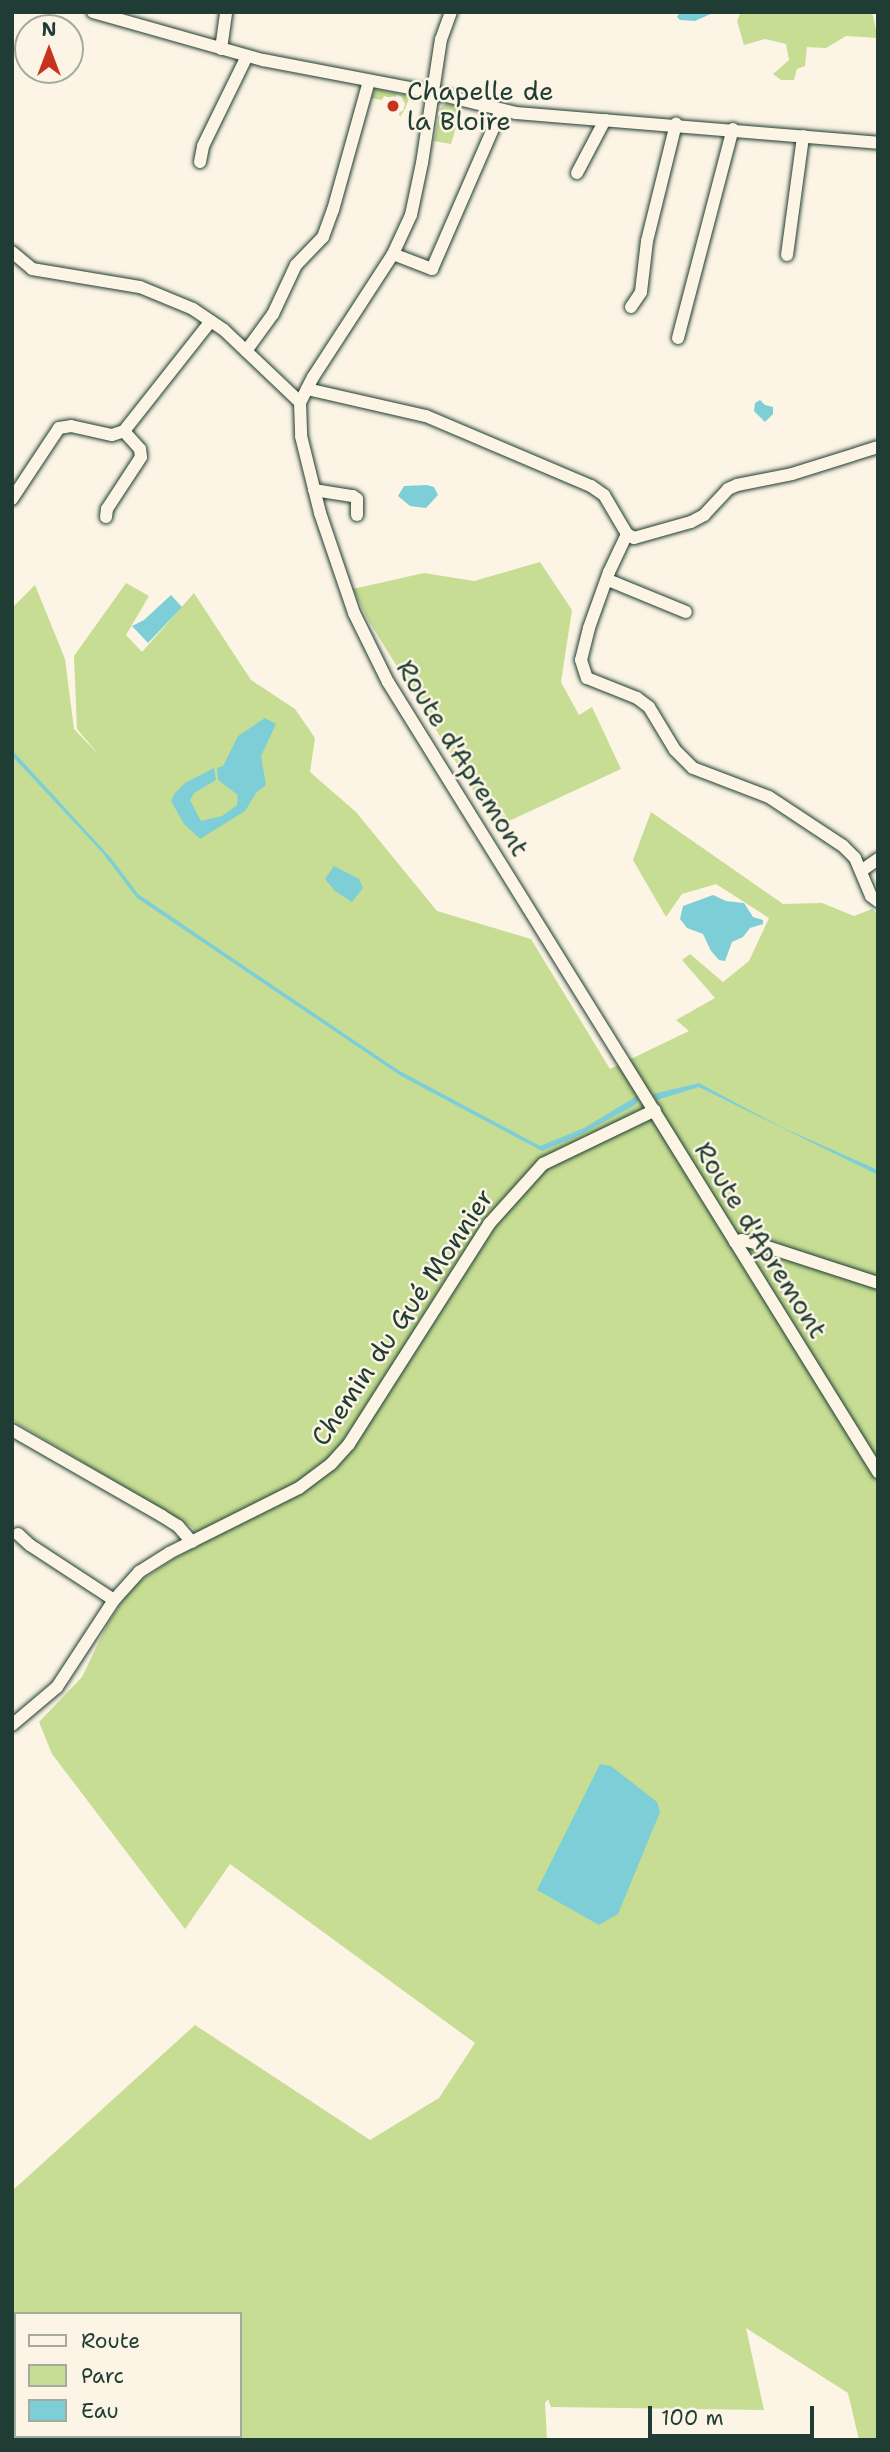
<!DOCTYPE html>
<html>
<head>
<meta charset="utf-8">
<style>
	body { margin:0 }
	#map { position:relative; width:890px; height:2452px; overflow:hidden; background:#fcf5e5; font-family:"Shantell Sans",sans-serif }
	div>[style] { position:absolute }
	[style*='--x'] { left:calc(var(--x)*1px); top:calc(var(--y)*1px); width:calc(var(--w)*1px); rotate:calc(var(--a)*1deg) }
	.green>* { inset:0; background:#c6dd93 }
	.water>* { inset:0; background:#7eced8 }
	.roads { filter:drop-shadow(0 0 2px #1f3d34) drop-shadow(0 0 2px #1f3d34) }
	.minor>* { height:12px; margin:-6px; padding:0 6px; transform-origin:6px; border-radius:6px; background:#fcf5e5 }
	.dots>* { width:19px; height:19px; translate:-50% -50%; box-sizing:border-box; border:4px solid #fcf5e5; border-radius:50% }
	span { translate:-50% -50%; white-space:nowrap; text-align:center; line-height:1.15; -webkit-text-stroke:5px #fcf5e5; paint-order:stroke }
	.poi-label { font-size:26px; color:#1f3d34 }
	.left { translate:0 -50%; text-align:left }
	.street-label { font-size:26px; color:#1f3d34 }
	.frame { position:absolute; inset:0; border:14px solid #1f3d34; pointer-events:none }
	.legend { position:absolute; left:14px; top:2312px; width:228px; height:126px; box-sizing:border-box; background:#fcf5e5; border:2px solid #a4ab9e; margin:0; padding:9px 12px; list-style:none; font-size:21px; color:#1f3d34 }
	.legend li { display:flex; align-items:center; gap:14px; height:35px }
	.legend b { width:35px; border:2px solid #a4ab9e }
	.north { position:absolute; left:14px; top:14px; width:70px; height:70px; box-sizing:border-box; background:#fcf5e5; border:2px solid #a4ab9e; border-radius:50%; rotate:0deg; font-size:19px; font-weight:700; line-height:28px; text-align:center; color:#1f3d34 }
	.north::after { content:''; display:block; margin:auto; width:24px; height:32px; background:#c8321e; clip-path:polygon(50% 0,100% 100%,50% 72%,0 100%) }
	.scale { position:absolute; left:648px; top:2406px; width:166px; height:32px; box-sizing:border-box; border:4px solid #1f3d34; border-top:0; padding-left:9px; font-size:21px; line-height:24px; white-space:nowrap; color:#1f3d34; -webkit-text-stroke:5px #fcf5e5; paint-order:stroke }
</style>
</head>
<body>
<div id="map">
	<div class="green">
		<i style="clip-path:polygon(741px 12px,872px 12px,878px 38px,846px 36px,826px 48px,807px 47px,805px 66px,797px 69px,794px 80px,781px 80px,773px 74px,789px 60px,786px 44px,765px 39px,744px 45px,737px 21px)"></i>
		<i style="clip-path:polygon(376px 89px,410px 96px,405px 109px,400px 117px,398px 112px,403px 111px,405px 104px,401px 96px,396px 95px,395px 99px,384px 96px,382px 100px,371px 98px)"></i>
		<i style="clip-path:polygon(448px 104px,462px 107px,451px 144px,434px 141px,440px 110px,443px 105px)"></i>
		<i style="clip-path:polygon(540px 562px,572px 610px,561px 682px,579px 715px,592px 707px,621px 769px,496px 827px,367px 618px,353px 589px,424px 573px,474px 581px)"></i>
		<i style="clip-path:polygon(evenodd,126px 583px,149px 596px,126px 635px,142px 652px,194px 593px,251px 680px,295px 709px,315px 738px,310px 772px,356px 812px,437px 911px,531px 939px,610px 1069px,689px 1031px,676px 1020px,715px 998px,682px 960px,690px 954px,723px 982px,749px 961px,769px 918px,716px 884px,682px 894px,666px 917px,633px 860px,651px 812px,783px 904px,822px 903px,854px 916px,872px 909px,878px 914px,878px 2440px,859px 2440px,848px 2393px,746px 2328px,764px 2410px,551px 2407px,548px 2399px,545px 2403px,547px 2440px,12px 2440px,12px 2191px,195px 2025px,370px 2140px,439px 2098px,475px 2043px,230px 1864px,185px 1929px,52px 1754px,39px 1722px,82px 1677px,107px 1625px,131px 1587px,178px 1556px,199px 1546px,193px 1528px,12px 1420px,12px 608px,35px 585px,65px 659px,74px 729px,99px 755px,77px 729px,74px 656px,126px 583px,16px 2314px,240px 2314px,240px 2436px,16px 2436px,16px 2314px)"></i>
	</div>
	<div class="water">
		<i style="clip-path:polygon(680px 12px,715px 12px,695px 21px,680px 20px,677px 17px)"></i>
		<i style="clip-path:polygon(760px 400px,765px 405px,773px 407px,773px 414px,765px 422px,754px 411px,755px 403px)"></i>
		<i style="clip-path:polygon(427px 485px,434px 487px,438px 495px,426px 508px,410px 506px,398px 496px,404px 486px)"></i>
		<i style="clip-path:polygon(171px 595px,182px 607px,148px 643px,132px 626px,144px 620px)"></i>
		<i style="clip-path:polygon(265px 718px,276px 724px,261px 756px,266px 785px,256px 793px,245px 811px,200px 839px,184px 824px,171px 801px,175px 793px,185px 783px,214px 768px,216px 780px,194px 793px,190px 800px,201px 821px,222px 816px,237px 805px,238px 795px,218px 780px,217px 768px,223px 766px,238px 736px)"></i>
		<i style="clip-path:polygon(12px 750px,111px 858px,138px 894px,398px 1070px,540px 1146px,584px 1128px,637px 1096px,639px 1100px,635px 1105px,580px 1135px,542px 1151px,401px 1076px,137px 898px,101px 851px,12px 756px)"></i>
		<i style="clip-path:polygon(334px 866px,359px 879px,363px 888px,352px 902px,335px 891px,325px 879px)"></i>
		<i style="clip-path:polygon(713px 895px,726px 901px,744px 903px,753px 917px,763px 920px,763px 924px,750px 928px,743px 937px,732px 942px,725px 961px,719px 960px,711px 951px,703px 934px,687px 928px,680px 919px,683px 906px)"></i>
		<i style="clip-path:polygon(699px 1083px,781px 1127px,878px 1170px,878px 1175px,699px 1087px,657px 1100px,653px 1094px)"></i>
		<i style="clip-path:polygon(600px 1764px,611px 1766px,657px 1802px,660px 1812px,618px 1914px,599px 1925px,537px 1890px)"></i>
	</div>
	<div class="roads">
		<div class="minor">
			<i style="--x:93;--y:12;--w:177;--a:15.8"></i>
			<i style="--x:263;--y:60;--w:170;--a:10.8"></i>
			<i style="--x:430;--y:92;--w:89;--a:13.7"></i>
			<i style="--x:516;--y:113;--w:363;--a:4.7"></i>
			<i style="--x:451;--y:12;--w:29;--a:110"></i>
			<i style="--x:441;--y:39;--w:125;--a:98.7"></i>
			<i style="--x:422;--y:163;--w:53;--a:101.9"></i>
			<i style="--x:411;--y:215;--w:43;--a:114.8"></i>
			<i style="--x:393;--y:254;--w:147;--a:123"></i>
			<i style="--x:313;--y:377;--w:28;--a:117"></i>
			<i style="--x:300;--y:402;--w:34;--a:88"></i>
			<i style="--x:301;--y:436;--w:79;--a:76.1"></i>
			<i style="--x:320;--y:513;--w:106;--a:71.2"></i>
			<i style="--x:354;--y:613;--w:77;--a:63.8"></i>
			<i style="--x:388;--y:682;--w:930;--a:58.19"></i>
			<i style="--x:221;--y:49;--w:37;--a:-82"></i>
			<i style="--x:200;--y:162;--w:16;--a:-79"></i>
			<i style="--x:203;--y:146;--w:100;--a:-63.9"></i>
			<i style="--x:577;--y:173;--w:60;--a:-62.2"></i>
			<i style="--x:12;--y:252;--w:26;--a:40"></i>
			<i style="--x:32;--y:269;--w:109;--a:9.5"></i>
			<i style="--x:140;--y:287;--w:57;--a:22.5"></i>
			<i style="--x:193;--y:309;--w:37;--a:34"></i>
			<i style="--x:224;--y:330;--w:105;--a:43.5"></i>
			<i style="--x:393;--y:254;--w:42;--a:21"></i>
			<i style="--x:432;--y:269;--w:173;--a:-66.5"></i>
			<i style="--x:787;--y:255;--w:120;--a:-82.3"></i>
			<i style="--x:631;--y:307;--w:18;--a:-56"></i>
			<i style="--x:641;--y:292;--w:51;--a:-83.3"></i>
			<i style="--x:647;--y:241;--w:121;--a:-76.1"></i>
			<i style="--x:678;--y:338;--w:216;--a:-75.3"></i>
			<i style="--x:246;--y:351;--w:46;--a:-53.9"></i>
			<i style="--x:273;--y:314;--w:54;--a:-64.9"></i>
			<i style="--x:296;--y:265;--w:39;--a:-46"></i>
			<i style="--x:323;--y:237;--w:29;--a:-70"></i>
			<i style="--x:333;--y:210;--w:134;--a:-74.4"></i>
			<i style="--x:307;--y:389;--w:122;--a:12.8"></i>
			<i style="--x:426;--y:416;--w:179;--a:23"></i>
			<i style="--x:591;--y:486;--w:16;--a:35"></i>
			<i style="--x:604;--y:495;--w:45;--a:59.5"></i>
			<i style="--x:627;--y:534;--w:8;--a:30"></i>
			<i style="--x:634;--y:538;--w:59;--a:-15.7"></i>
			<i style="--x:691;--y:522;--w:15;--a:-28"></i>
			<i style="--x:704;--y:515;--w:35;--a:-47"></i>
			<i style="--x:728;--y:489;--w:10;--a:-24"></i>
			<i style="--x:737;--y:485;--w:56;--a:-11.3"></i>
			<i style="--x:792;--y:474;--w:90;--a:-17.4"></i>
			<i style="--x:314;--y:490;--w:39;--a:9"></i>
			<i style="--x:353;--y:496;--w:5;--a:37"></i>
			<i style="--x:357;--y:499;--w:16;--a:90"></i>
			<i style="--x:12;--y:499;--w:85;--a:-56.5"></i>
			<i style="--x:59;--y:428;--w:12;--a:-9"></i>
			<i style="--x:71;--y:426;--w:42;--a:12.4"></i>
			<i style="--x:112;--y:435;--w:13;--a:-18"></i>
			<i style="--x:124;--y:431;--w:140;--a:-51.7"></i>
			<i style="--x:106;--y:517;--w:8;--a:-83"></i>
			<i style="--x:107;--y:509;--w:62;--a:-56.8"></i>
			<i style="--x:141;--y:457;--w:8;--a:-97"></i>
			<i style="--x:140;--y:449;--w:24;--a:-132"></i>
			<i style="--x:627;--y:534;--w:42;--a:115.3"></i>
			<i style="--x:609;--y:572;--w:59;--a:109.7"></i>
			<i style="--x:589;--y:628;--w:33;--a:104"></i>
			<i style="--x:581;--y:660;--w:19;--a:72"></i>
			<i style="--x:587;--y:678;--w:54;--a:21.8"></i>
			<i style="--x:637;--y:698;--w:15;--a:37"></i>
			<i style="--x:649;--y:707;--w:50;--a:58.8"></i>
			<i style="--x:675;--y:750;--w:25;--a:45"></i>
			<i style="--x:693;--y:768;--w:81;--a:20.9"></i>
			<i style="--x:769;--y:797;--w:89;--a:33.5"></i>
			<i style="--x:843;--y:846;--w:17;--a:45"></i>
			<i style="--x:855;--y:858;--w:41;--a:67.2"></i>
			<i style="--x:871;--y:896;--w:9;--a:36"></i>
			<i style="--x:608;--y:580;--w:84;--a:22.3"></i>
			<i style="--x:861;--y:871;--w:21;--a:-35"></i>
			<i style="--x:735;--y:1242;--w:7;--a:-16"></i>
			<i style="--x:742;--y:1240;--w:13;--a:13"></i>
			<i style="--x:755;--y:1243;--w:129;--a:18"></i>
			<i style="--x:12;--y:1430;--w:173;--a:29.8"></i>
			<i style="--x:162;--y:1516;--w:19;--a:32"></i>
			<i style="--x:178;--y:1526;--w:21;--a:49"></i>
			<i style="--x:18;--y:1534;--w:16;--a:43"></i>
			<i style="--x:30;--y:1545;--w:100;--a:33.2"></i>
			<i style="--x:12;--y:1725;--w:59;--a:-40.2"></i>
			<i style="--x:57;--y:1687;--w:104;--a:-56.8"></i>
			<i style="--x:114;--y:1600;--w:38;--a:-48"></i>
			<i style="--x:139;--y:1572;--w:36;--a:-32"></i>
			<i style="--x:169;--y:1553;--w:145;--a:-26.6"></i>
			<i style="--x:299;--y:1488;--w:40;--a:-37"></i>
			<i style="--x:331;--y:1464;--w:27;--a:-48"></i>
			<i style="--x:349;--y:1444;--w:261;--a:-57.5"></i>
			<i style="--x:489;--y:1224;--w:81;--a:-48"></i>
			<i style="--x:543;--y:1164;--w:124;--a:-25.7"></i>
		</div>
	</div>
	<div class="dots">
		<i style="left:393px;top:106px;background:#c8321e"></i>
	</div>
	<div class="poi-label">
		<span class="left" style="left:407px;top:106px">Chapelle de<br>la Bloire</span>
	</div>
	<div class="street-label">
		<span style="left:463px;top:758px;rotate:58deg">Route d'Apremont</span>
		<span style="left:761px;top:1240px;rotate:58deg">Route d'Apremont</span>
		<span style="left:402px;top:1317px;rotate:-56deg">Chemin du Gué Monnier</span>
	</div>
	<div class="frame"></div>
	<ul class="legend">
	<li><b style="height:9px;background:#fcf5e5"></b>Route</li>
	<li><b style="height:19px;background:#c6dd93"></b>Parc</li>
	<li><b style="height:19px;background:#7eced8"></b>Eau</li>
	</ul>
	<div class="north">N</div>
	<div class="scale">100 m</div>
</div>
</body>
</html>
